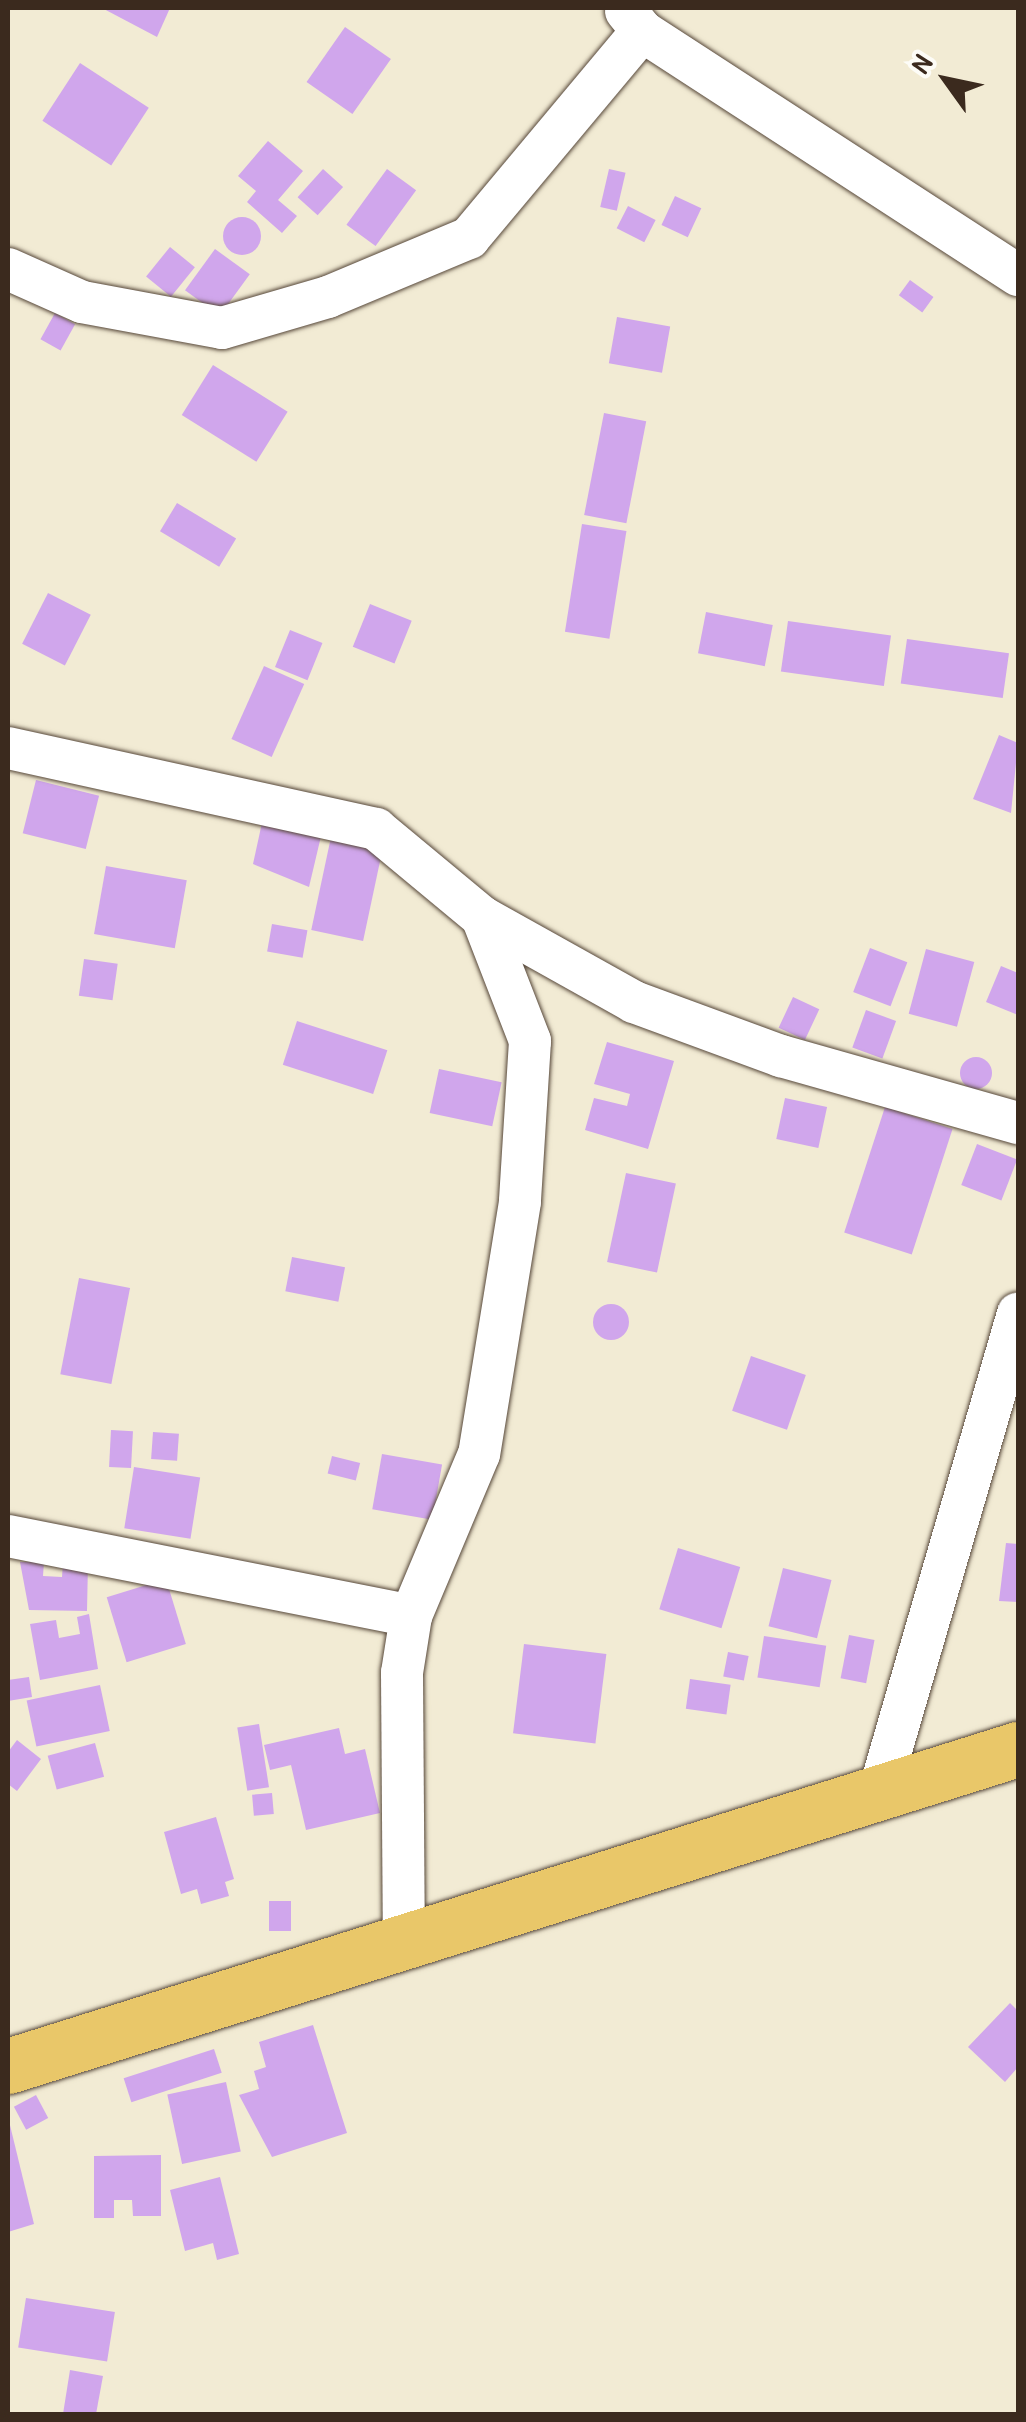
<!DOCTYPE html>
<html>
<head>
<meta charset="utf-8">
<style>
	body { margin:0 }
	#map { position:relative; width:1026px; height:2422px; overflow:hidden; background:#f2ebd4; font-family:"Patrick Hand",sans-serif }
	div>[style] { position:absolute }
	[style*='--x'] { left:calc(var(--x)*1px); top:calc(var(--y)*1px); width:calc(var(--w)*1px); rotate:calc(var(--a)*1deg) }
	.building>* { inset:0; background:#d0a6ec; transform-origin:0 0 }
	.round { border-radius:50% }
	.roads { filter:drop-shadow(0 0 2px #564739) drop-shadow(0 0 2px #564739) }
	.minor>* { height:42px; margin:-21px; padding:0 21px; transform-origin:21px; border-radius:21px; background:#fff }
	.major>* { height:55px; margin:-27.5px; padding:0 27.5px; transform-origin:27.5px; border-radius:27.5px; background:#e9c769 }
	span { translate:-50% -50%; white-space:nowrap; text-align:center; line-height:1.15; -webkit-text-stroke:8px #fdfcf7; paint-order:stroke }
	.frame { position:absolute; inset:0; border:10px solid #3b2a1e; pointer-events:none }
	.north { position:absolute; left:896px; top:30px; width:100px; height:100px; -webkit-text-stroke:8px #fdfcf7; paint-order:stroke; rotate:303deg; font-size:28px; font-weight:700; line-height:40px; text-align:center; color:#3b2a1e }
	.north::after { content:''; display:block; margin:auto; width:35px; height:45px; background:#3b2a1e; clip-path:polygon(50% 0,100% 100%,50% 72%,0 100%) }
</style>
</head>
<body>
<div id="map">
	<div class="building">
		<i style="clip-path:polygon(102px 8px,170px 8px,157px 37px)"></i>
		<i style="left:345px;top:27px;width:56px;height:67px;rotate:35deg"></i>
		<i style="left:80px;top:63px;width:82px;height:69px;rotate:33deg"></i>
		<i style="clip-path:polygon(268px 141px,303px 171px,278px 200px,297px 216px,282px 233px,247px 202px,256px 191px,238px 176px)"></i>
		<i style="left:323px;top:169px;width:27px;height:38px;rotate:42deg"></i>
		<i style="left:387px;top:169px;width:36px;height:69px;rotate:36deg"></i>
		<i style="left:609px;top:169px;width:17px;height:39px;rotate:13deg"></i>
		<i style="left:675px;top:196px;width:29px;height:32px;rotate:25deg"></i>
		<i style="left:628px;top:206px;width:31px;height:25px;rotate:27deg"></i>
		<i class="round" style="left:223px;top:217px;width:38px;height:38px"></i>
		<i style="left:170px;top:247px;width:32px;height:38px;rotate:39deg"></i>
		<i style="left:215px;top:249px;width:43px;height:51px;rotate:36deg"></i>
		<i style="left:910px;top:280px;width:29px;height:19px;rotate:36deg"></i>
		<i style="left:55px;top:313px;width:23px;height:30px;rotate:29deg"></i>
		<i style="left:617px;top:317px;width:54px;height:47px;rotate:10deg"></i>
		<i style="left:213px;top:365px;width:88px;height:59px;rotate:32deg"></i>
		<i style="left:604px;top:413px;width:43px;height:104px;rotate:11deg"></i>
		<i style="left:177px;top:503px;width:69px;height:33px;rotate:31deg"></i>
		<i style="left:582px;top:524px;width:45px;height:109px;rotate:9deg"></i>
		<i style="left:48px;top:593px;width:48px;height:57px;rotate:27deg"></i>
		<i style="left:370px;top:604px;width:45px;height:46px;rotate:22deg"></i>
		<i style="left:706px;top:612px;width:68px;height:42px;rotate:11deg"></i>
		<i style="left:788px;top:621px;width:104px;height:51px;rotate:8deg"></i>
		<i style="left:290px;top:630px;width:35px;height:40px;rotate:22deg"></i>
		<i style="left:907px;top:639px;width:103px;height:45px;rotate:8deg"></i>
		<i style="left:264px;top:666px;width:44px;height:80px;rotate:24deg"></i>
		<i style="clip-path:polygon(999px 735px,1018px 743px,1011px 813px,973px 799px)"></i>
		<i style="left:36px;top:780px;width:65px;height:55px;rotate:14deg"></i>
		<i style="clip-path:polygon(263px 818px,322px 832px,309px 887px,253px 864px)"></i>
		<i style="left:331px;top:837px;width:53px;height:95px;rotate:12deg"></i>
		<i style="left:106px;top:866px;width:82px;height:69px;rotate:10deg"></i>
		<i style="left:272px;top:924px;width:36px;height:28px;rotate:10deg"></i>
		<i style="left:870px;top:948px;width:40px;height:47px;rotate:21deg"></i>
		<i style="left:926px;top:949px;width:50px;height:67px;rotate:15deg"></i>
		<i style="left:84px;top:959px;width:34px;height:37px;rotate:8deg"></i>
		<i style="clip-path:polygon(1001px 966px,1018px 973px,1018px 1015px,986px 1002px)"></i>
		<i style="left:793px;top:997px;width:29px;height:34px;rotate:25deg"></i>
		<i style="left:866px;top:1010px;width:32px;height:40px;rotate:20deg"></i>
		<i style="left:297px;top:1021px;width:95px;height:46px;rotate:18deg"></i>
		<i style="clip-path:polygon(607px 1042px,674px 1061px,648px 1149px,585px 1130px,594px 1098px,627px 1106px,630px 1094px,594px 1084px)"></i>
		<i class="round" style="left:960px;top:1057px;width:32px;height:32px"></i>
		<i style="left:439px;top:1069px;width:64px;height:45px;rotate:12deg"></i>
		<i style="left:785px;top:1098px;width:43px;height:42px;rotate:12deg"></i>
		<i style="left:885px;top:1107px;width:71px;height:132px;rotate:18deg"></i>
		<i style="left:977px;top:1144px;width:43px;height:44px;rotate:21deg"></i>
		<i style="left:626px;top:1173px;width:51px;height:91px;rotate:12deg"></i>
		<i style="left:292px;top:1257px;width:54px;height:35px;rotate:11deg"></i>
		<i style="left:79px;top:1278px;width:52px;height:98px;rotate:11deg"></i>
		<i class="round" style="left:593px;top:1304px;width:36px;height:36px"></i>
		<i style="left:751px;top:1356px;width:58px;height:58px;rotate:19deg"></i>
		<i style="left:111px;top:1430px;width:22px;height:37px;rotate:3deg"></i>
		<i style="left:153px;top:1432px;width:26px;height:27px;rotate:4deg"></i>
		<i style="left:382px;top:1454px;width:61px;height:56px;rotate:10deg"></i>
		<i style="left:332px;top:1456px;width:29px;height:18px;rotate:14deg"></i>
		<i style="left:134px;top:1467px;width:67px;height:62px;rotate:9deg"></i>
		<i style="clip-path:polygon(1006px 1543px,1018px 1544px,1018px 1602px,999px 1601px)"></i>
		<i style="left:678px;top:1548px;width:65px;height:64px;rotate:17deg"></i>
		<i style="clip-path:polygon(20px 1562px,44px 1562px,43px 1576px,62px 1577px,63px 1562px,88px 1563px,87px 1611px,29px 1610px)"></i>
		<i style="left:783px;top:1568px;width:50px;height:60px;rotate:14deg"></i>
		<i style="left:166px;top:1579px;width:68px;height:62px;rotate:73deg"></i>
		<i style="clip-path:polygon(89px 1614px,98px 1669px,40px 1680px,30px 1624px,56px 1620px,59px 1638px,80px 1634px,77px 1617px)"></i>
		<i style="left:849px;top:1635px;width:26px;height:44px;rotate:11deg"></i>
		<i style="left:764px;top:1636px;width:63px;height:42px;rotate:9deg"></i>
		<i style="left:524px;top:1644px;width:83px;height:90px;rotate:7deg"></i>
		<i style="left:728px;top:1652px;width:21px;height:25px;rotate:11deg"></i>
		<i style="clip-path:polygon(29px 1677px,32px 1697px,8px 1701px,8px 1680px)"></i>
		<i style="left:690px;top:1679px;width:41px;height:30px;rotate:8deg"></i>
		<i style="left:100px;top:1685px;width:47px;height:75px;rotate:78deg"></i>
		<i style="left:259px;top:1724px;width:64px;height:22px;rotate:81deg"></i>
		<i style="clip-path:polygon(339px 1728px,345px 1754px,365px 1749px,380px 1813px,306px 1830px,291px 1765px,270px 1770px,264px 1745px)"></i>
		<i style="clip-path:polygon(17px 1740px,41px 1759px,17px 1791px,8px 1784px,8px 1752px)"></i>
		<i style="left:95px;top:1743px;width:35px;height:49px;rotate:75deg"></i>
		<i style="left:272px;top:1793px;width:21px;height:20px;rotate:85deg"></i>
		<i style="clip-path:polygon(216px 1817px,234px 1879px,225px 1882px,229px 1896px,201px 1904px,197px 1889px,181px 1894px,164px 1832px)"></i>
		<i style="left:269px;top:1901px;width:22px;height:30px"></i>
		<i style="clip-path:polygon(1010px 2003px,1018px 2011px,1018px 2067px,1005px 2082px,968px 2047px)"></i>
		<i style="clip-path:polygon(313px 2025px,347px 2133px,272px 2157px,239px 2095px,259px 2089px,254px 2071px,266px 2067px,259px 2042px)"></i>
		<i style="left:214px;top:2049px;width:25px;height:95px;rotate:72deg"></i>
		<i style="left:226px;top:2082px;width:71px;height:60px;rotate:78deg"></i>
		<i style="left:36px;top:2095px;width:26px;height:25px;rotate:62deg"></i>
		<i style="clip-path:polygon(8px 2117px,34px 2224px,8px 2232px)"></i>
		<i style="clip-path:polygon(161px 2155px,161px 2216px,133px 2216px,132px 2200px,114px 2200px,114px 2218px,94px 2218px,94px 2156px)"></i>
		<i style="clip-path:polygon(220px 2177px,239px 2254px,217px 2260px,213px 2243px,185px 2251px,170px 2190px)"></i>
		<i style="left:26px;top:2298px;width:90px;height:50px;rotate:9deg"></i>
		<i style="clip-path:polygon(70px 2370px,103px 2376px,96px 2414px,63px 2414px)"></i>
	</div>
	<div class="roads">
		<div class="minor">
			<i style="--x:626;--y:11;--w:26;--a:51"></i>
			<i style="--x:642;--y:31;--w:448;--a:33"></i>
			<i style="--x:8;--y:269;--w:81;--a:24"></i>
			<i style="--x:82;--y:302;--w:142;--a:10.5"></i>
			<i style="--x:222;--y:328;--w:110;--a:-16.3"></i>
			<i style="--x:328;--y:297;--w:153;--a:-22.7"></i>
			<i style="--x:469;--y:238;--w:270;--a:-50.1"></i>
			<i style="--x:8;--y:748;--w:377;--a:12.4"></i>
			<i style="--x:376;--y:829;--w:138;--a:39.7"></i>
			<i style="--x:482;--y:917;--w:133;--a:68.8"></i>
			<i style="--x:530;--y:1041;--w:161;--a:93.6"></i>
			<i style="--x:520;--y:1202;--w:255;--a:99.2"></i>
			<i style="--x:479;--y:1454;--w:176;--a:112.8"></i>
			<i style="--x:411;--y:1616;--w:58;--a:99"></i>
			<i style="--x:402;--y:1673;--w:270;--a:89.6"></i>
			<i style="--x:482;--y:917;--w:174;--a:29.2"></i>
			<i style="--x:634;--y:1002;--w:157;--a:20.2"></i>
			<i style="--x:781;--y:1056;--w:246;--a:15.8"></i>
			<i style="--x:8;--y:1536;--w:411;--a:11.2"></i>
			<i style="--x:881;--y:1785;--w:491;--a:-73.8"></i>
		</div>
		<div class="major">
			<i style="--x:8;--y:2066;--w:1059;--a:-17.43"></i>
		</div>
	</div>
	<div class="frame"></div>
	<div class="north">N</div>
</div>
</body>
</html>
